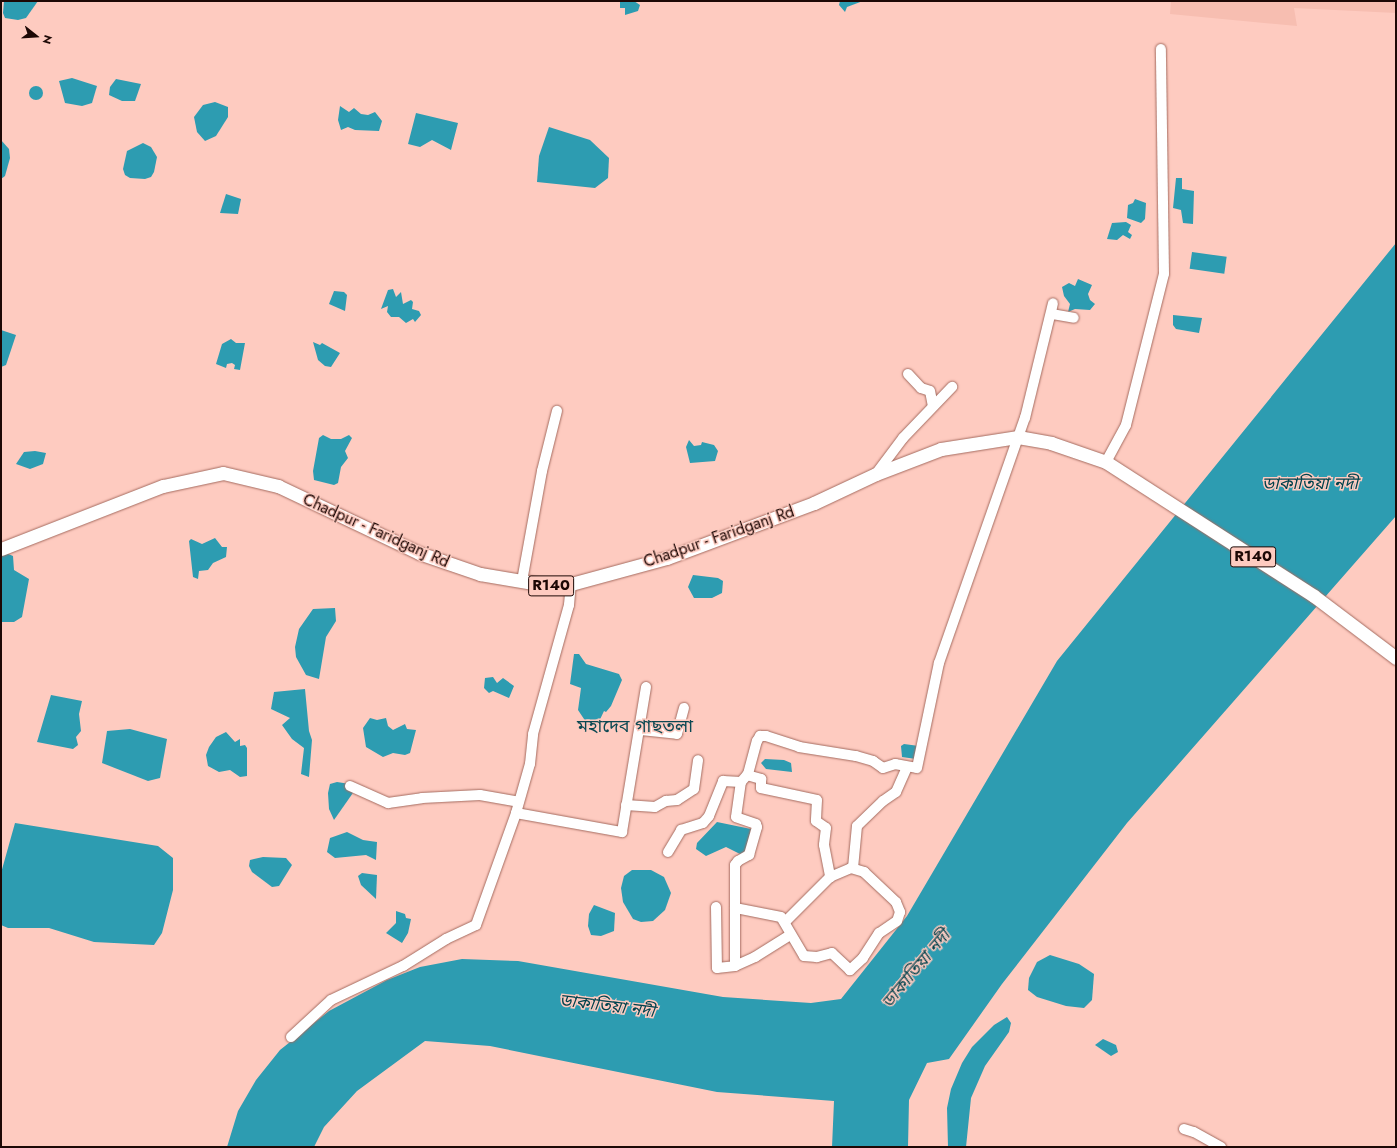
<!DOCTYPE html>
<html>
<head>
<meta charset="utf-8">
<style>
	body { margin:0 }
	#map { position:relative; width:1397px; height:1148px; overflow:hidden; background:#fecbc0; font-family:Jost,"Noto Sans Bengali",sans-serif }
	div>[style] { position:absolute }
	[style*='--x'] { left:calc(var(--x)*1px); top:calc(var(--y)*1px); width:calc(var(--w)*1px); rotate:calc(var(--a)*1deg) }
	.built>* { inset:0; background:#f7beb1 }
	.water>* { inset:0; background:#2d9cb1; transform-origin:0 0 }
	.round { border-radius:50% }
	.roads { filter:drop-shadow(0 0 1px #a56c60) drop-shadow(0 0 1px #a56c60) }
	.minor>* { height:10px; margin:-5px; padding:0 5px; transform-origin:5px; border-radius:5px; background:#fff }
	.major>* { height:13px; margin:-6.5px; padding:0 6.5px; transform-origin:6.5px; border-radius:6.5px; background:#fff }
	span { translate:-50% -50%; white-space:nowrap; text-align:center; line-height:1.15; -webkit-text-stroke:3px #fecbc0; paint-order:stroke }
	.shield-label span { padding:1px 3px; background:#fecbc0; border:1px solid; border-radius:3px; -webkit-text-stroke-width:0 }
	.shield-label { font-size:15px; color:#1d0805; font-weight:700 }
	.street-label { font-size:16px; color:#1d0805 }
	.water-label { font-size:17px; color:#00424d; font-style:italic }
	.quarter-label { font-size:18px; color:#0b4852 }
	.frame { position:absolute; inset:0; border:2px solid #1d0805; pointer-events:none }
	.north { position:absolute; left:16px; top:16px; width:40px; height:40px; -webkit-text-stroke:3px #fecbc0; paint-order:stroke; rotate:107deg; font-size:11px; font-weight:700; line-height:16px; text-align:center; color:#1d0805 }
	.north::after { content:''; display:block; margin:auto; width:14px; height:18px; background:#1d0805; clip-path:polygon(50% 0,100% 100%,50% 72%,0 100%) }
</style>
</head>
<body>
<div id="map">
	<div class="built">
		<i style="clip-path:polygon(1171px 1px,1396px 1px,1396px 13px,1294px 8px,1297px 26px,1170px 14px)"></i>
	</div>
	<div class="water">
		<i style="clip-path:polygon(4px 1px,38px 1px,26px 18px,18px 20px,5px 18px,3px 13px)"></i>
		<i style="clip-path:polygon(634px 1px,640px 5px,638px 11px,625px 15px,625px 8px,620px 8px,620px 2px,606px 2px)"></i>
		<i style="clip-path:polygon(840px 1px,863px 1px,847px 7px,845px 12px,839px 5px)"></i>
		<i style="clip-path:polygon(72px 78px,97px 86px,92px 103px,82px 106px,65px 103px,59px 81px)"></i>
		<i style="clip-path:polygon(116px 79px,141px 84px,135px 101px,122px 101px,109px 95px,110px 87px)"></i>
		<i class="round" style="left:29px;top:86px;width:14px;height:14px"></i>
		<i style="clip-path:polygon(215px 102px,228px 107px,228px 117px,216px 136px,205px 141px,197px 132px,194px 117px,203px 105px)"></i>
		<i style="clip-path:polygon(340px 106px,349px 112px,354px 108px,361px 114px,368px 115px,375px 112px,382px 121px,379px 131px,355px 130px,348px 127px,341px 130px,338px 120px)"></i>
		<i style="clip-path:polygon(416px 113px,458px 123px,451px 150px,432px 140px,420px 147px,408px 144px)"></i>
		<i style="clip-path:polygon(549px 127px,590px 140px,609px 158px,608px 178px,595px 188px,537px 182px,539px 156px)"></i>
		<i style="clip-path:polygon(1px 140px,9px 149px,10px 158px,5px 176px,1px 179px)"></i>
		<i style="clip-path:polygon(143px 143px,151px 147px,157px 157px,154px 172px,151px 177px,145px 179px,130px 178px,125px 175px,123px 169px,127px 151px)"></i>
		<i style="clip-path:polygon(1176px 178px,1182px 178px,1182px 189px,1194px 191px,1193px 224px,1183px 223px,1181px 210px,1173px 208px)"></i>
		<i style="clip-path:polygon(226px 194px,241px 199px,238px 214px,220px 213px)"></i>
		<i style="clip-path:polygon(1135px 199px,1146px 203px,1145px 219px,1141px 223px,1127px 218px,1128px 205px,1133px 203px)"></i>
		<i style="clip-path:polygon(1126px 222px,1131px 225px,1128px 232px,1132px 235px,1130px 239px,1123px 235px,1117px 240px,1107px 239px,1112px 223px)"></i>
		<i style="clip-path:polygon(1396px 243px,1396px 516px,1127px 823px,1002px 984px,949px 1059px,927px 1063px,909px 1100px,908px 1147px,832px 1147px,834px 1101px,717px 1092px,490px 1046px,425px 1041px,357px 1091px,324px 1127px,314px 1147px,227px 1147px,238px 1111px,256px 1080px,280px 1050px,329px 1011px,387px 980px,420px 967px,462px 959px,518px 961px,723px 997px,811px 1003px,841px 999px,907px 916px,1057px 661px)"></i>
		<i style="left:1192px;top:252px;width:35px;height:17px;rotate:8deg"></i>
		<i style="clip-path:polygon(1078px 279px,1092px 285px,1088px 294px,1090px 300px,1095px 304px,1090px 310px,1075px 309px,1068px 312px,1070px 304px,1064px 296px,1062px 287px,1069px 283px,1075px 286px)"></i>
		<i style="clip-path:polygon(393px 289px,396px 297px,401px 292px,403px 304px,411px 300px,413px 302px,412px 309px,419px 311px,421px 315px,415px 322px,413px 319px,406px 323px,399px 317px,391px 317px,387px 312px,388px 306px,381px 309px,388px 290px)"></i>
		<i style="clip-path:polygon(334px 291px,344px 292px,347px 295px,345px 311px,329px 304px)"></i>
		<i style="clip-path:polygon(1173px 315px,1202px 318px,1199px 333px,1176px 329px,1173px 325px)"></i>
		<i style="clip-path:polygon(1px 330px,16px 335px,6px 365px,1px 367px)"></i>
		<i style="clip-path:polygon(231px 339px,236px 343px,245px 343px,240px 370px,234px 369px,235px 365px,232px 363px,227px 364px,226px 368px,216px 364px,222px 344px)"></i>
		<i style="clip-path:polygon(313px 342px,320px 345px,322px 343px,340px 353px,331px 367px,325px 366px,318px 360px)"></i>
		<i style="clip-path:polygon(323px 435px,331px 439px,341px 439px,349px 435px,352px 438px,345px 451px,348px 458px,341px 467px,338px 483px,334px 485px,314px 480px,313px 471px,319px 438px)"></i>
		<i style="clip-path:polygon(689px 440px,694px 446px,701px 445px,702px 442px,714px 445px,718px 451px,715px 461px,690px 463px,686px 447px)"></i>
		<i style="clip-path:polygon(35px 451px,46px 453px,43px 464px,30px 469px,16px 464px,24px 452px)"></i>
		<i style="clip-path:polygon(215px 538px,222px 547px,227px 547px,226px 557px,213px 563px,208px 570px,199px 571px,198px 579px,193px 577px,189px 541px,191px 539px,202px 544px)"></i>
		<i style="clip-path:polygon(6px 553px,13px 556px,14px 570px,29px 579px,22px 617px,14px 622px,1px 622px,1px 557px)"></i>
		<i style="clip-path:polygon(693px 575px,718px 578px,723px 581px,722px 593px,712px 598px,694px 598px,688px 587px)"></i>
		<i style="clip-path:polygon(335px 608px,336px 621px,326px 637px,319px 679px,306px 675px,296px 657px,295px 647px,299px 629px,313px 609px)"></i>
		<i style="clip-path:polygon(574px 654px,579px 654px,586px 664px,619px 674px,622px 680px,611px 706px,606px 712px,604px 711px,596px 728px,588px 725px,578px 710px,581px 688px,570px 684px)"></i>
		<i style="clip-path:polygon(493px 677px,497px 683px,503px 678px,514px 686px,509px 698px,493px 691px,489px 693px,484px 688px,485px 678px)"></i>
		<i style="clip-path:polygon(305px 689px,309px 731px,312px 740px,309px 777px,301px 774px,304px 748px,292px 739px,282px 725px,290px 718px,271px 709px,274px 692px)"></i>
		<i style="clip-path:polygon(51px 695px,82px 701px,79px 714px,81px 731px,76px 737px,78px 745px,73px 749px,37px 742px)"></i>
		<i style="clip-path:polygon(370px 718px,377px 720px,386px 718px,388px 726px,393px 730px,405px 724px,407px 729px,416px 730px,410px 753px,405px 755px,393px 753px,383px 757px,366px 747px,363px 728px)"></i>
		<i style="clip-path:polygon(130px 729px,167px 739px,160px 778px,148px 781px,102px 763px,107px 731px)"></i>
		<i style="clip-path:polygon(226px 732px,235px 742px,240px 739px,240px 746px,245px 745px,247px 748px,247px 776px,240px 777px,230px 770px,219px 772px,208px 766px,206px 755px,209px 747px,216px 737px)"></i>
		<i style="clip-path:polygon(904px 744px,919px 746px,916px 759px,902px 757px,901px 746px)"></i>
		<i style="clip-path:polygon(765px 759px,784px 760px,791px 763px,792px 772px,766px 769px,761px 763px)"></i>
		<i style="clip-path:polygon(337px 782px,350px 784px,355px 790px,334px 820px,329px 809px,328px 793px,330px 784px)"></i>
		<i style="clip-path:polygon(717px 822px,751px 829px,746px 853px,740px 854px,726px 847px,706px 856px,696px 849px,697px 843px)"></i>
		<i style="clip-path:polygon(15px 823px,158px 846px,173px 858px,173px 890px,162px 933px,154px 945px,94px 942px,49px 928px,8px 928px,1px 925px,1px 873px)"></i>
		<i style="clip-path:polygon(347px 832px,363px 840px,377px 842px,376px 860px,366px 855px,335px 858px,327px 852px,330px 838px)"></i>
		<i style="clip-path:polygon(263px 857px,286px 858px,292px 865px,279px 886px,272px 887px,252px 872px,249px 866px,250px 860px)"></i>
		<i style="clip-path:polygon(632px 870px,651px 870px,664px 877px,671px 893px,665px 910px,653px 921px,641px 922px,633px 919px,623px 902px,621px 888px,624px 876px)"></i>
		<i style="clip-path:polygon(362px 873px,377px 875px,376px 899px,361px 885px,358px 876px)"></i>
		<i style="clip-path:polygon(594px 905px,615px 913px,614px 931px,601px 936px,591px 935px,588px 926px,589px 914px)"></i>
		<i style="clip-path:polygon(396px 911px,405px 914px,406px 918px,411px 919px,408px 933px,402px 943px,386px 933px,396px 923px)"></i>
		<i style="clip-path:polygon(1050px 955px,1079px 964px,1094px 974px,1092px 1000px,1084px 1008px,1066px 1006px,1037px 997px,1028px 990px,1029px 978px,1037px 962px)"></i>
		<i style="clip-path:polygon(1007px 1017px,1011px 1023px,1009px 1032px,985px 1066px,971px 1098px,966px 1147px,948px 1147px,947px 1108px,951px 1089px,962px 1063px,972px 1047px,994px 1025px)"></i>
		<i style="clip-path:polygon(1103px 1039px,1116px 1045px,1118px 1052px,1111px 1056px,1095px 1045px)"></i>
	</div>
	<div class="roads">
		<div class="minor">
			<i style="--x:1052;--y:314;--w:22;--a:10"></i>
			<i style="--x:908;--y:374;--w:19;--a:47"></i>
			<i style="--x:921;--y:388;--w:9;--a:18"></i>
			<i style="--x:930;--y:391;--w:15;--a:79"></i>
			<i style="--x:1106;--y:462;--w:42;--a:-61.6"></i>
			<i style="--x:1126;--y:425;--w:156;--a:-75.9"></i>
			<i style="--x:1164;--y:274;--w:225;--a:-90.8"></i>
			<i style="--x:876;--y:474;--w:45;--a:-53.1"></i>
			<i style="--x:903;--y:438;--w:71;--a:-46.1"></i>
			<i style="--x:522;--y:581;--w:112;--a:-79.7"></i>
			<i style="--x:542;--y:471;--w:62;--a:-76"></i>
			<i style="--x:641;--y:730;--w:36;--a:6"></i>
			<i style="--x:677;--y:734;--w:27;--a:-75"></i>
			<i style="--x:748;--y:774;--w:34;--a:-75"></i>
			<i style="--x:757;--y:741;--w:6;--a:-59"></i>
			<i style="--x:760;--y:736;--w:6;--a:0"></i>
			<i style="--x:766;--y:736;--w:35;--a:18"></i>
			<i style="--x:799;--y:747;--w:58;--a:9"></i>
			<i style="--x:856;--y:756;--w:18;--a:16"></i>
			<i style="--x:873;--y:761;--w:12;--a:35"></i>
			<i style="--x:883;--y:768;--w:13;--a:-18"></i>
			<i style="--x:895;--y:764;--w:22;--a:10"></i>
			<i style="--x:917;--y:768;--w:107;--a:-78.2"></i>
			<i style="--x:939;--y:663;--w:260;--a:-70.7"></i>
			<i style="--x:1025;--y:418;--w:118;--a:-76.3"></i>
			<i style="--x:350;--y:786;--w:42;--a:24.1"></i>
			<i style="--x:388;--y:803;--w:34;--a:-8"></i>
			<i style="--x:422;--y:798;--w:58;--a:-3"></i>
			<i style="--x:480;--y:795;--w:39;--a:10"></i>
			<i style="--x:626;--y:805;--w:29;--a:4"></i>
			<i style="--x:655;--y:807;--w:13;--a:-29"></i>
			<i style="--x:666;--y:801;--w:11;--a:-5"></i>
			<i style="--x:677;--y:800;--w:20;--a:-33"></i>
			<i style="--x:694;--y:789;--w:29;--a:-82"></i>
			<i style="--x:516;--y:813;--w:108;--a:10.2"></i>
			<i style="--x:622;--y:832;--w:147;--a:-80.6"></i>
			<i style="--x:668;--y:852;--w:26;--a:-59"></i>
			<i style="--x:681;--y:830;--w:23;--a:-18"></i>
			<i style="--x:703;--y:823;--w:9;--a:-49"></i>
			<i style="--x:709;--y:816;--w:38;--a:-68"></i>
			<i style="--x:723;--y:781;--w:18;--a:3"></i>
			<i style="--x:853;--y:868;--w:42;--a:-84.6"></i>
			<i style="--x:857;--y:826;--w:36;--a:-44"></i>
			<i style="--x:883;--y:801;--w:16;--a:-35"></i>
			<i style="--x:896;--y:792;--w:27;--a:-66"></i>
			<i style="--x:716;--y:907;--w:61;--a:89.1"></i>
			<i style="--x:717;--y:968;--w:18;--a:-6"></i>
			<i style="--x:735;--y:908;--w:43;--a:-90"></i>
			<i style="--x:735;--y:865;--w:5;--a:-53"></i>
			<i style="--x:738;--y:861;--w:13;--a:-29"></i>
			<i style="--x:749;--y:855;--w:29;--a:-74"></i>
			<i style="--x:757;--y:827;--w:3;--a:-108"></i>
			<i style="--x:756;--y:824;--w:21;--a:-161"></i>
			<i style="--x:736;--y:817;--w:35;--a:-82"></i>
			<i style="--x:741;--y:782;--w:9;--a:-49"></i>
			<i style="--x:747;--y:775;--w:15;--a:16"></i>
			<i style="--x:761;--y:779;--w:9;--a:90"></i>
			<i style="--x:761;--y:788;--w:57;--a:12.1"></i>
			<i style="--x:817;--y:800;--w:21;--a:93"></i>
			<i style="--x:816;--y:821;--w:12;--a:35"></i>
			<i style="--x:826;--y:828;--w:17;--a:97"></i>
			<i style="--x:824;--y:845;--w:33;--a:79"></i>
			<i style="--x:785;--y:922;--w:64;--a:-45"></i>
			<i style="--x:830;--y:877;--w:23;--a:-23"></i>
			<i style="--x:851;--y:868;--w:14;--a:17"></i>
			<i style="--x:864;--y:872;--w:44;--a:43.2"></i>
			<i style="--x:896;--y:902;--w:11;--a:68"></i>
			<i style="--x:900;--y:912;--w:9;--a:108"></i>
			<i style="--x:897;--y:921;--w:22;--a:146"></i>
			<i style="--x:879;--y:933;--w:30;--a:123"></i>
			<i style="--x:863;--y:958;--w:18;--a:137"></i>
			<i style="--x:850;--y:970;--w:25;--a:-137"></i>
			<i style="--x:832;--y:953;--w:16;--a:165"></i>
			<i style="--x:817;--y:957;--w:13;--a:-176"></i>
			<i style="--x:804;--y:956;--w:45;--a:-120.5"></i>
			<i style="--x:781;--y:917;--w:47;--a:-168.9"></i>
			<i style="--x:735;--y:908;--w:58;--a:90"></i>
			<i style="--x:735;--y:966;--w:22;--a:-24"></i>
			<i style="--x:755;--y:957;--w:41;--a:-32.2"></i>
			<i style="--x:291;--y:1037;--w:54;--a:-42.8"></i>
			<i style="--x:331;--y:1000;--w:80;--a:-25.3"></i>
			<i style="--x:403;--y:966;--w:51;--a:-32.1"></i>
			<i style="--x:446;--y:939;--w:33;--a:-25"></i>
			<i style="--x:476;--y:925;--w:119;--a:-70.3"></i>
			<i style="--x:516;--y:813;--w:51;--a:-74.1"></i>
			<i style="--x:530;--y:764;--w:30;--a:-84"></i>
			<i style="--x:533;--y:734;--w:134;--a:-74.4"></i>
			<i style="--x:569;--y:605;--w:21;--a:-85"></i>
			<i style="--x:1184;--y:1129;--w:10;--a:17"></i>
			<i style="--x:1194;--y:1132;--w:31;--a:29"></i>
		</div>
		<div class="major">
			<i style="--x:1;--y:549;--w:174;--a:-21.3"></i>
			<i style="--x:163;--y:486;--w:61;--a:-12.2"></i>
			<i style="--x:223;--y:473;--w:57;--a:13.3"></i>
			<i style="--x:278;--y:486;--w:156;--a:25.4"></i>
			<i style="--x:419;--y:553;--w:65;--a:19"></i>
			<i style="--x:480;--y:574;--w:72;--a:9.6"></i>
			<i style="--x:551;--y:586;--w:20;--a:-6"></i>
			<i style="--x:571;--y:584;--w:99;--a:-15.2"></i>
			<i style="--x:667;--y:558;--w:157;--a:-20.5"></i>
			<i style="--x:814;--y:503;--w:68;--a:-25.1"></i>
			<i style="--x:876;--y:474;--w:70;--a:-21"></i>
			<i style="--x:941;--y:449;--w:78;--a:-8.9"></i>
			<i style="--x:1018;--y:437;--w:34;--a:10"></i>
			<i style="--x:1051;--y:443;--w:58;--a:19.1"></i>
			<i style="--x:1106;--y:462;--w:247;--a:32.8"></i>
			<i style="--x:1314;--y:596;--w:103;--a:37.1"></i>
		</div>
	</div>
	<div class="shield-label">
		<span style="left:1253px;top:557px">R140</span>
		<span style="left:551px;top:586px">R140</span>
	</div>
	<div class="street-label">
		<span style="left:376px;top:531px;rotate:24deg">Chadpur - Faridganj Rd</span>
		<span style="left:719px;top:537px;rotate:-19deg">Chadpur - Faridganj Rd</span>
	</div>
	<div class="water-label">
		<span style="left:1310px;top:484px">ডাকাতিয়া নদী</span>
		<span style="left:916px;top:969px;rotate:-50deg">ডাকাতিয়া নদী</span>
		<span style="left:607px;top:1006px;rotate:7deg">ডাকাতিয়া নদী</span>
	</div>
	<div class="quarter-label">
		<span style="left:635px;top:726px">মহাদেব গাছতলা</span>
	</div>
	<div class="frame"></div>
	<div class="north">N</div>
</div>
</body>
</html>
